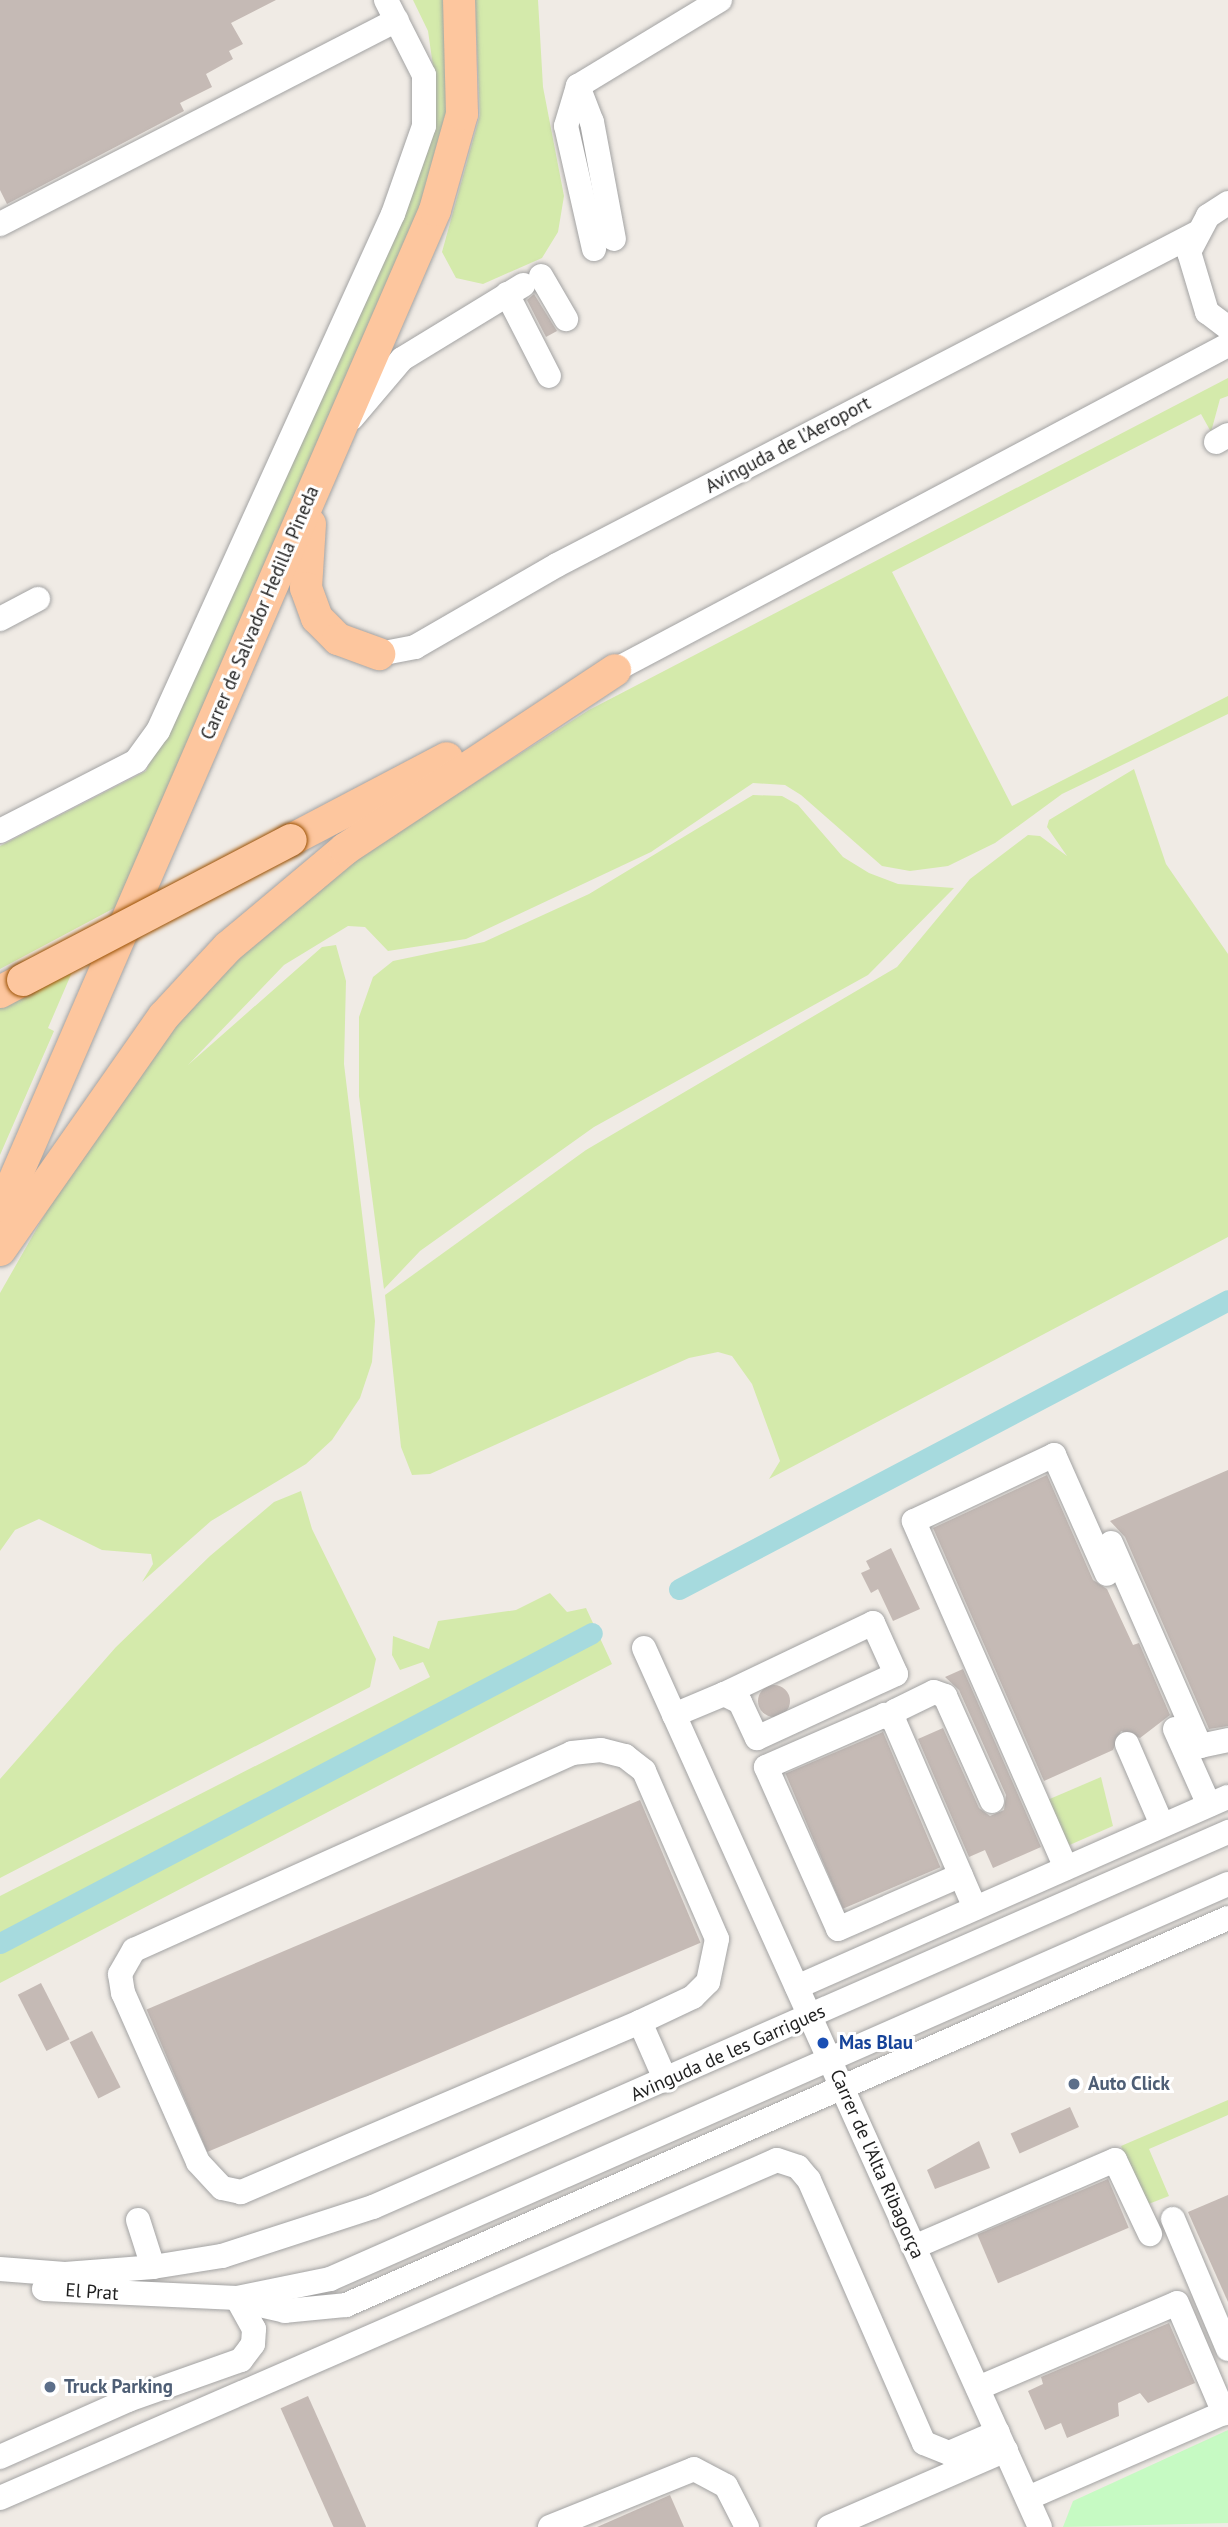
<!DOCTYPE html>
<html>
<head>
<meta charset="utf-8">
<style>
	body { margin:0 }
	#map { position:relative; width:1228px; height:2527px; overflow:hidden; background:#f0ebe5; font-family:"PT Sans",sans-serif }
	div>[style] { position:absolute }
	[style*='--x'] { left:calc(var(--x)*1px); top:calc(var(--y)*1px); width:calc(var(--w)*1px); rotate:calc(var(--a)*1deg) }
	.grass>* { inset:0; background:#d4eaab }
	.park>* { inset:0; background:#c6fac3 }
	.canal>* { height:21px; margin:-10.5px; padding:0 10.5px; transform-origin:10.5px; border-radius:10.5px; background:#a6dade }
	.building>* { inset:0; background:#c5bab5; transform-origin:0 0 }
	.round { border-radius:50% }
	.roads { filter:drop-shadow(0 0 2px #a3a3a3) drop-shadow(0 0 2px #a3a3a3) }
	.minor>* { height:24px; margin:-12px; padding:0 12px; transform-origin:12px; border-radius:12px; background:#fff }
	.major>* { height:32px; margin:-16px; padding:0 16px; transform-origin:16px; border-radius:16px; background:#fdc69e }
	.bridges { filter:drop-shadow(0 0 2px #9b5000) drop-shadow(0 0 2px #9b5000) }
	.major-bridge>* { height:32px; margin:-16px; padding:0 16px; transform-origin:16px; border-radius:16px; background:#fdc69e }
	.dots>* { width:19px; height:19px; translate:-50% -50%; box-sizing:border-box; border:4px solid #fff; border-radius:50% }
	span { translate:-50% -50%; white-space:nowrap; text-align:center; line-height:1.15; -webkit-text-stroke:6px #fff; paint-order:stroke }
	.street-label { font-size:19px; color:#1f1f1f }
	.transit-label { font-size:19px; color:#164399; font-weight:700 }
	.left { translate:0 -50%; text-align:left }
	.service-label { font-size:19px; color:#4e5e75; font-weight:700 }
</style>
</head>
<body>
<div id="map">
	<div class="grass">
		<i style="clip-path:polygon(413px 0,443px 0,445px 6px,447px 120px,421px 206px,120px 905px,0 969px,0 846px,146px 771px,400px 209px,436px 87px,428px 31px)"></i>
		<i style="clip-path:polygon(475px 0,538px 0,543px 87px,564px 196px,558px 232px,542px 258px,483px 284px,456px 278px,442px 252px,480px 115px)"></i>
		<i style="clip-path:polygon(1228px 378px,1228px 396px,1220px 399px,1211px 432px,1201px 414px,892px 572px,1012px 806px,1228px 696px,1228px 714px,1062px 794px,995px 843px,948px 866px,910px 871px,882px 866px,801px 795px,785px 785px,753px 783px,651px 852px,466px 939px,388px 951px,365px 927px,348px 926px,284px 965px,188px 1065px,322px 947px,336px 945px,346px 981px,344px 1064px,375px 1321px,372px 1362px,360px 1398px,332px 1440px,306px 1464px,211px 1521px,142px 1582px,153px 1564px,151px 1554px,102px 1550px,39px 1519px,15px 1530px,0 1551px,0 1293px,77px 1158px,184px 1013px,263px 935px,336px 871px,589px 710px)"></i>
		<i style="clip-path:polygon(1134px 769px,1166px 864px,1228px 954px,1228px 1237px,769px 1479px,780px 1461px,752px 1384px,732px 1356px,718px 1352px,689px 1358px,430px 1474px,412px 1475px,401px 1447px,385px 1295px,586px 1150px,897px 967px,970px 879px,1028px 835px,1040px 836px,1067px 856px,1047px 827px,1049px 820px)"></i>
		<i style="clip-path:polygon(753px 795px,782px 796px,798px 805px,843px 857px,869px 873px,898px 884px,954px 888px,868px 975px,594px 1127px,420px 1251px,384px 1289px,359px 1096px,359px 1017px,373px 977px,393px 961px,484px 942px,589px 894px)"></i>
		<i style="clip-path:polygon(76px 963px,48px 1028px,54px 1031px,0 1155px,0 1006px)"></i>
		<i style="clip-path:polygon(301px 1491px,312px 1529px,376px 1659px,370px 1687px,0 1878px,0 1779px,116px 1647px,210px 1556px,274px 1502px)"></i>
		<i style="clip-path:polygon(550px 1593px,567px 1612px,586px 1608px,612px 1664px,0 1983px,0 1896px,430px 1677px,423px 1662px,400px 1670px,392px 1655px,393px 1636px,429px 1649px,438px 1621px,516px 1610px)"></i>
		<i style="clip-path:polygon(1101px 1777px,1113px 1826px,1065px 1847px,1045px 1801px)"></i>
		<i style="clip-path:polygon(1228px 2100px,1228px 2115px,1149px 2149px,1169px 2196px,1146px 2205px,1121px 2146px)"></i>
	</div>
	<div class="park">
		<i style="clip-path:polygon(1228px 2430px,1228px 2523px,1063px 2527px,1073px 2501px)"></i>
	</div>
	<div class="canal">
		<i style="--x:679;--y:1589;--w:620;--a:-27.76"></i>
		<i style="--x:0;--y:1943;--w:668;--a:-27.64"></i>
	</div>
	<div class="building">
		<i style="clip-path:polygon(0 0,276px 0,231px 23px,243px 44px,229px 51px,233px 59px,206px 74px,212px 87px,180px 103px,184px 111px,7px 204px,0 190px)"></i>
		<i style="clip-path:polygon(534px 294px,557px 331px,546px 337px,527px 300px)"></i>
		<i style="clip-path:polygon(1228px 1470px,1228px 1726px,1209px 1729px,1125px 1537px,1110px 1521px)"></i>
		<i style="clip-path:polygon(1047px 1475px,1093px 1580px,1107px 1589px,1133px 1645px,1139px 1643px,1170px 1715px,1140px 1738px,1121px 1731px,1113px 1750px,1044px 1781px,933px 1528px)"></i>
		<i style="clip-path:polygon(891px 1548px,920px 1609px,893px 1621px,878px 1589px,871px 1593px,861px 1573px,870px 1569px,866px 1561px)"></i>
		<i style="clip-path:polygon(963px 1669px,1041px 1847px,993px 1868px,985px 1850px,969px 1857px,918px 1739px,943px 1728px,979px 1808px,990px 1816px,1004px 1810px,1006px 1795px,959px 1690px,945px 1677px)"></i>
		<i class="round" style="left:758px;top:1685px;width:32px;height:32px"></i>
		<i style="left:883px;top:1732px;width:147px;height:106px;rotate:67deg"></i>
		<i style="left:640px;top:1800px;width:155px;height:536px;rotate:67deg"></i>
		<i style="left:41px;top:1983px;width:63px;height:26px;rotate:63deg"></i>
		<i style="left:92px;top:2031px;width:63px;height:25px;rotate:63deg"></i>
		<i style="left:1070px;top:2107px;width:22px;height:65px;rotate:66deg"></i>
		<i style="clip-path:polygon(979px 2141px,990px 2168px,935px 2189px,927px 2170px)"></i>
		<i style="left:1108px;top:2179px;width:53px;height:142px;rotate:67deg"></i>
		<i style="clip-path:polygon(1228px 2195px,1228px 2302px,1188px 2212px)"></i>
		<i style="clip-path:polygon(1169px 2323px,1195px 2383px,1148px 2403px,1140px 2393px,1118px 2403px,1119px 2416px,1067px 2438px,1061px 2423px,1045px 2430px,1028px 2391px,1043px 2384px,1041px 2377px)"></i>
		<i style="left:308px;top:2396px;width:143px;height:30px;rotate:66deg"></i>
		<i style="clip-path:polygon(670px 2495px,684px 2527px,597px 2527px)"></i>
	</div>
	<div class="roads">
		<div class="minor">
			<i style="--x:578;--y:86;--w:39;--a:69"></i>
			<i style="--x:592;--y:122;--w:119;--a:79.4"></i>
			<i style="--x:1228;--y:203;--w:24;--a:147"></i>
			<i style="--x:1208;--y:216;--w:41;--a:117.8"></i>
			<i style="--x:1189;--y:252;--w:63;--a:73.3"></i>
			<i style="--x:1207;--y:312;--w:26;--a:37"></i>
			<i style="--x:0;--y:224;--w:446;--a:-27.2"></i>
			<i style="--x:594;--y:249;--w:126;--a:-102.8"></i>
			<i style="--x:566;--y:126;--w:42;--a:-73.3"></i>
			<i style="--x:578;--y:86;--w:166;--a:-31.2"></i>
			<i style="--x:541;--y:276;--w:50;--a:59.8"></i>
			<i style="--x:507;--y:294;--w:92;--a:62.9"></i>
			<i style="--x:352;--y:418;--w:77;--a:-49.7"></i>
			<i style="--x:402;--y:359;--w:142;--a:-31.4"></i>
			<i style="--x:1216;--y:442;--w:14;--a:-30"></i>
			<i style="--x:0;--y:619;--w:43;--a:-27.8"></i>
			<i style="--x:379;--y:654;--w:37;--a:-11"></i>
			<i style="--x:415;--y:647;--w:164;--a:-30"></i>
			<i style="--x:557;--y:565;--w:721;--a:-27.42"></i>
			<i style="--x:615;--y:670;--w:694;--a:-27.93"></i>
			<i style="--x:0;--y:831;--w:153;--a:-27.2"></i>
			<i style="--x:136;--y:761;--w:37;--a:-54"></i>
			<i style="--x:158;--y:731;--w:568;--a:-65.56"></i>
			<i style="--x:393;--y:214;--w:93;--a:-70.6"></i>
			<i style="--x:424;--y:126;--w:51;--a:-90"></i>
			<i style="--x:424;--y:75;--w:84;--a:-116.9"></i>
			<i style="--x:1111;--y:1543;--w:222;--a:66.3"></i>
			<i style="--x:1200;--y:1746;--w:29;--a:-12"></i>
			<i style="--x:644;--y:1648;--w:964;--a:65.75"></i>
			<i style="--x:674;--y:1715;--w:54;--a:-22.8"></i>
			<i style="--x:724;--y:1694;--w:18;--a:27"></i>
			<i style="--x:740;--y:1702;--w:40;--a:65"></i>
			<i style="--x:757;--y:1738;--w:153;--a:-24.7"></i>
			<i style="--x:896;--y:1674;--w:56;--a:-114.3"></i>
			<i style="--x:873;--y:1623;--w:165;--a:154.5"></i>
			<i style="--x:894;--y:1721;--w:11;--a:-146"></i>
			<i style="--x:885;--y:1715;--w:130;--a:156.4"></i>
			<i style="--x:766;--y:1767;--w:177;--a:66"></i>
			<i style="--x:838;--y:1929;--w:134;--a:-23.7"></i>
			<i style="--x:1175;--y:1729;--w:83;--a:65.9"></i>
			<i style="--x:1127;--y:1744;--w:88;--a:66.6"></i>
			<i style="--x:1066;--y:1868;--w:379;--a:-113.7"></i>
			<i style="--x:914;--y:1521;--w:155;--a:-25.2"></i>
			<i style="--x:1054;--y:1455;--w:130;--a:66"></i>
			<i style="--x:975;--y:1908;--w:204;--a:-113.4"></i>
			<i style="--x:894;--y:1721;--w:10;--a:-84"></i>
			<i style="--x:895;--y:1711;--w:43;--a:-26"></i>
			<i style="--x:934;--y:1692;--w:12;--a:20"></i>
			<i style="--x:945;--y:1696;--w:115;--a:65.9"></i>
			<i style="--x:797;--y:1987;--w:471;--a:-23.8"></i>
			<i style="--x:640;--y:2022;--w:434;--a:156.9"></i>
			<i style="--x:241;--y:2192;--w:19;--a:-168"></i>
			<i style="--x:222;--y:2188;--w:35;--a:-133"></i>
			<i style="--x:198;--y:2162;--w:185;--a:-113.9"></i>
			<i style="--x:123;--y:1993;--w:19;--a:-99"></i>
			<i style="--x:120;--y:1974;--w:28;--a:-60"></i>
			<i style="--x:134;--y:1950;--w:480;--a:-24.2"></i>
			<i style="--x:572;--y:1753;--w:29;--a:-6"></i>
			<i style="--x:601;--y:1750;--w:25;--a:14"></i>
			<i style="--x:625;--y:1756;--w:24;--a:38"></i>
			<i style="--x:644;--y:1771;--w:183;--a:66.5"></i>
			<i style="--x:717;--y:1939;--w:44;--a:101.8"></i>
			<i style="--x:708;--y:1982;--w:21;--a:135"></i>
			<i style="--x:693;--y:1997;--w:59;--a:154.7"></i>
			<i style="--x:640;--y:2022;--w:64;--a:66.2"></i>
			<i style="--x:1173;--y:2219;--w:141;--a:67.1"></i>
			<i style="--x:138;--y:2220;--w:49;--a:72.3"></i>
			<i style="--x:914;--y:2247;--w:219;--a:-23.4"></i>
			<i style="--x:1115;--y:2160;--w:82;--a:64.7"></i>
			<i style="--x:0;--y:2269;--w:65;--a:4.4"></i>
			<i style="--x:65;--y:2274;--w:88;--a:-4.5"></i>
			<i style="--x:153;--y:2267;--w:70;--a:-9.1"></i>
			<i style="--x:222;--y:2256;--w:159;--a:-18"></i>
			<i style="--x:373;--y:2207;--w:934;--a:-23.68"></i>
			<i style="--x:44;--y:2289;--w:193;--a:2.7"></i>
			<i style="--x:237;--y:2298;--w:95;--a:-11.5"></i>
			<i style="--x:330;--y:2279;--w:981;--a:-23.74"></i>
			<i style="--x:251;--y:2303;--w:35;--a:13"></i>
			<i style="--x:285;--y:2311;--w:61;--a:-5.6"></i>
			<i style="--x:346;--y:2305;--w:963;--a:-23.69"></i>
			<i style="--x:978;--y:2388;--w:216;--a:-23.1"></i>
			<i style="--x:1177;--y:2303;--w:120;--a:66.9"></i>
			<i style="--x:0;--y:2457;--w:140;--a:-24"></i>
			<i style="--x:128;--y:2400;--w:120;--a:-19.5"></i>
			<i style="--x:241;--y:2360;--w:20;--a:-53"></i>
			<i style="--x:253;--y:2344;--w:15;--a:-86"></i>
			<i style="--x:254;--y:2329;--w:35;--a:-119"></i>
			<i style="--x:0;--y:2498;--w:847;--a:-23.51"></i>
			<i style="--x:777;--y:2160;--w:22;--a:18"></i>
			<i style="--x:798;--y:2167;--w:17;--a:50"></i>
			<i style="--x:809;--y:2180;--w:287;--a:66.4"></i>
			<i style="--x:924;--y:2443;--w:27;--a:22"></i>
			<i style="--x:949;--y:2453;--w:53;--a:-23.2"></i>
			<i style="--x:1028;--y:2498;--w:218;--a:-23.5"></i>
			<i style="--x:550;--y:2527;--w:155;--a:-21.9"></i>
			<i style="--x:694;--y:2469;--w:36;--a:28"></i>
			<i style="--x:726;--y:2486;--w:46;--a:62.9"></i>
			<i style="--x:829;--y:2527;--w:193;--a:-23.5"></i>
		</div>
		<div class="major">
			<i style="--x:310;--y:524;--w:64;--a:93.6"></i>
			<i style="--x:306;--y:588;--w:32;--a:70"></i>
			<i style="--x:317;--y:618;--w:30;--a:45"></i>
			<i style="--x:338;--y:639;--w:44;--a:20.1"></i>
			<i style="--x:291;--y:840;--w:176;--a:-27.7"></i>
			<i style="--x:0;--y:992;--w:26;--a:-28"></i>
			<i style="--x:0;--y:1213;--w:1093;--a:-66.55"></i>
			<i style="--x:435;--y:210;--w:100;--a:-74.3"></i>
			<i style="--x:462;--y:114;--w:114;--a:-91.5"></i>
			<i style="--x:0;--y:1250;--w:286;--a:-55"></i>
			<i style="--x:164;--y:1016;--w:94;--a:-47.2"></i>
			<i style="--x:228;--y:947;--w:153;--a:-39.9"></i>
			<i style="--x:345;--y:849;--w:324;--a:-33.5"></i>
		</div>
	</div>
	<div class="bridges">
		<div class="major-bridge">
			<i style="--x:23;--y:980;--w:302;--a:-27.6"></i>
		</div>
	</div>
	<div class="dots">
		<i style="left:823px;top:2043px;background:#1a4fb4"></i>
		<i style="left:1074px;top:2084px;background:#5c6f8a"></i>
		<i style="left:50px;top:2387px;background:#5c6f8a"></i>
	</div>
	<div class="street-label">
		<span style="left:788px;top:445px;rotate:-28deg">Avinguda de l'Aeroport</span>
		<span style="left:260px;top:613px;rotate:-67deg">Carrer de Salvador Hedilla Pineda</span>
		<span style="left:728px;top:2053px;rotate:-24deg">Avinguda de les Garrigues</span>
		<span style="left:877px;top:2164px;rotate:66deg">Carrer de l'Alta Ribagorça</span>
		<span style="left:92px;top:2292px;rotate:4deg">El Prat</span>
	</div>
	<div class="transit-label">
		<span class="left" style="left:839px;top:2043px">Mas Blau</span>
	</div>
	<div class="service-label">
		<span class="left" style="left:1088px;top:2084px">Auto Click</span>
		<span class="left" style="left:64px;top:2387px">Truck Parking</span>
	</div>
</div>
</body>
</html>
